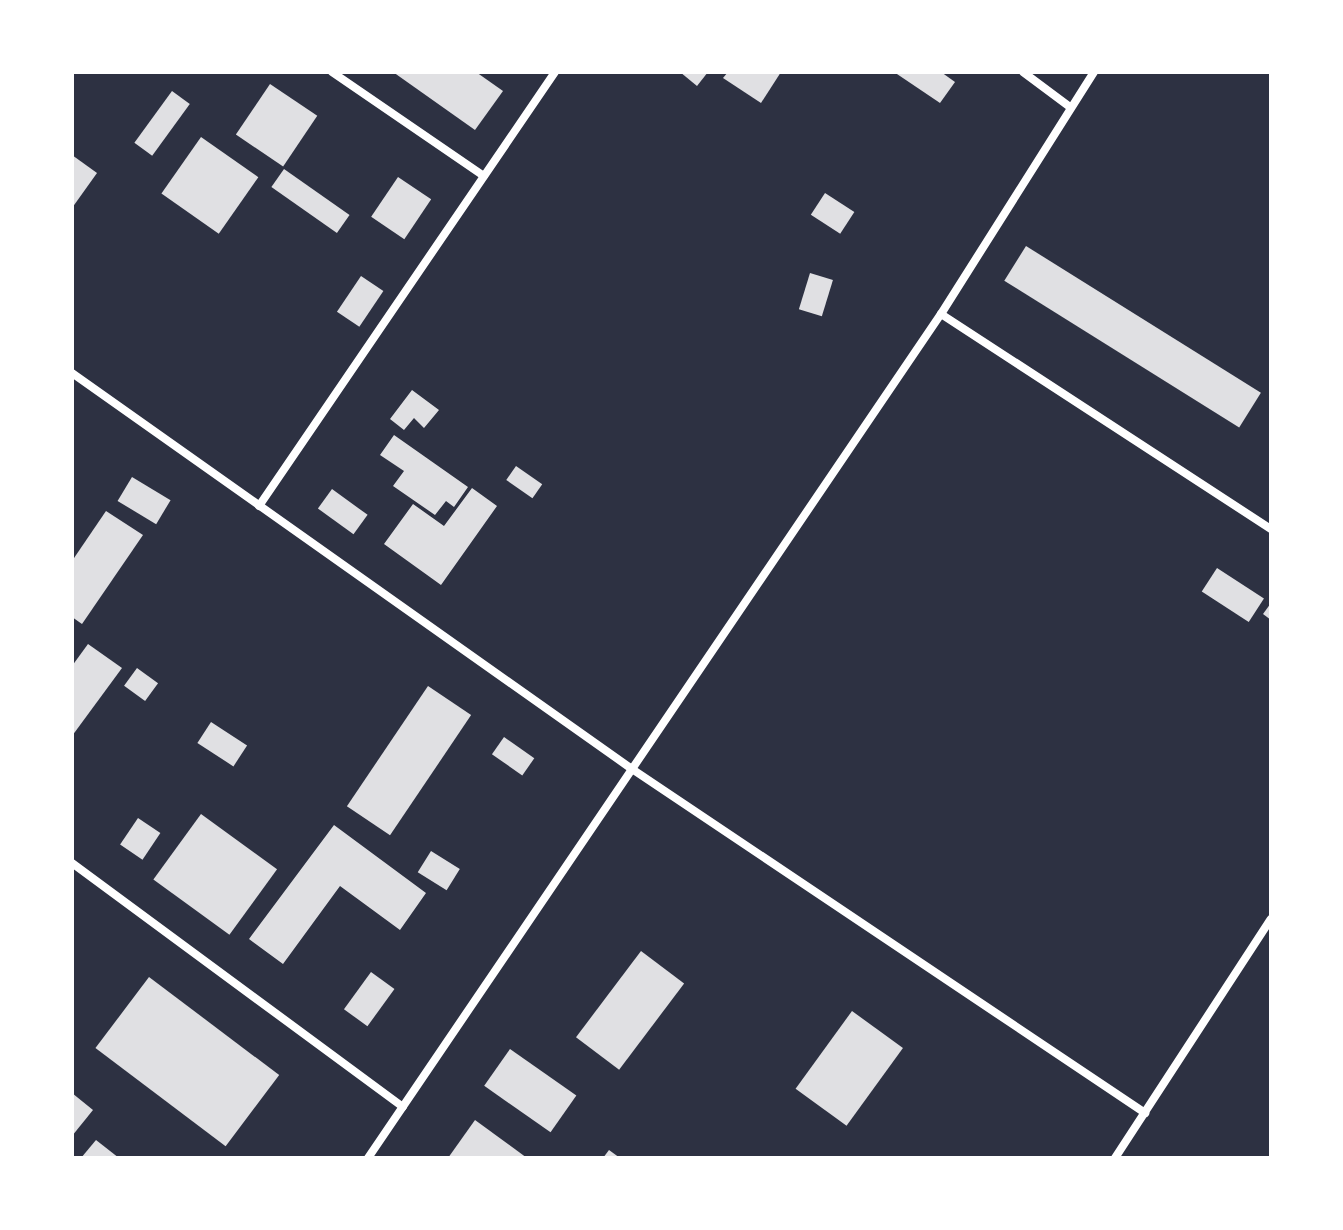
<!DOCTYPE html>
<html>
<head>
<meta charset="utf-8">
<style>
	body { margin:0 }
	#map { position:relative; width:1343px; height:1230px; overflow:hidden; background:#2d3142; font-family:Mulish,sans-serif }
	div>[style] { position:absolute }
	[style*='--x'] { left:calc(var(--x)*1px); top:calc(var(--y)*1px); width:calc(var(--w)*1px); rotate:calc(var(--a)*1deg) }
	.building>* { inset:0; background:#e0e0e3; transform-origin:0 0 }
	.minor>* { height:8px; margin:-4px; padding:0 4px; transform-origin:4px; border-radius:4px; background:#fff }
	span { translate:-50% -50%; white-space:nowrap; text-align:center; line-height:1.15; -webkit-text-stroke:8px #fff; paint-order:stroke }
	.frame { position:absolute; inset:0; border:74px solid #fff; pointer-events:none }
</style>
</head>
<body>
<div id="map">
	<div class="building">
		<i style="clip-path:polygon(393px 72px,476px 72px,503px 91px,475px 130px)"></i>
		<i style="clip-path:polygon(680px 72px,708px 72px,697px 86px)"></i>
		<i style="clip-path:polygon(728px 72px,781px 72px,761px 103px,723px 78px)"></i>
		<i style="clip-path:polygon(894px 72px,941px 72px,955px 82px,940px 103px)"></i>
		<i style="left:270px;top:84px;width:57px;height:61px;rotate:34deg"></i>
		<i style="left:172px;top:91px;width:22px;height:64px;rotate:36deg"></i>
		<i style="left:201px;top:137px;width:70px;height:69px;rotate:35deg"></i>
		<i style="clip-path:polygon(72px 155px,97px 173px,72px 208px)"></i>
		<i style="left:284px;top:169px;width:80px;height:22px;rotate:35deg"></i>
		<i style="left:398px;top:177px;width:40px;height:48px;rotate:34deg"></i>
		<i style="left:825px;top:193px;width:35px;height:26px;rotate:33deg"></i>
		<i style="left:1026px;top:246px;width:277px;height:41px;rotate:32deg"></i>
		<i style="left:810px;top:273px;width:24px;height:38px;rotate:17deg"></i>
		<i style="left:361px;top:276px;width:27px;height:43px;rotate:34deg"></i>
		<i style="clip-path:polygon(412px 390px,439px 410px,424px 428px,414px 418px,404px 430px,390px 419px)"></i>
		<i style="clip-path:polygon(394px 435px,468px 487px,454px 507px,446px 501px,435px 515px,393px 486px,404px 471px,380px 455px)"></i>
		<i style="left:516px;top:466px;width:32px;height:17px;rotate:35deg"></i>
		<i style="left:132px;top:477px;width:45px;height:28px;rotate:31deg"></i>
		<i style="clip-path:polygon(472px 488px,497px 506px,441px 585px,384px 544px,413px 504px,444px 526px)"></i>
		<i style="left:332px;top:489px;width:44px;height:24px;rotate:36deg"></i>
		<i style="clip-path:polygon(106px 511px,143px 535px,82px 624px,72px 617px,72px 561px)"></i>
		<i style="left:1217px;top:568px;width:56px;height:28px;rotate:33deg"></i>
		<i style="clip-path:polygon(1271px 603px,1271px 620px,1263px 614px)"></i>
		<i style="clip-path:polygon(88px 644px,122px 668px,72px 736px,72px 666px)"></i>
		<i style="left:137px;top:668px;width:26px;height:22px;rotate:36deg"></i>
		<i style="left:428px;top:686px;width:52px;height:145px;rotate:34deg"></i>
		<i style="left:211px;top:722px;width:43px;height:25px;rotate:33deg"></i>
		<i style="left:504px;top:737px;width:37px;height:21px;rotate:35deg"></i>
		<i style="left:201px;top:814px;width:94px;height:81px;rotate:36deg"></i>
		<i style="left:138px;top:818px;width:27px;height:32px;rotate:34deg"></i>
		<i style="clip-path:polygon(334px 825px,426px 893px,400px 930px,340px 886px,283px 964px,249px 939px)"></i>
		<i style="left:431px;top:851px;width:34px;height:25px;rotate:32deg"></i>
		<i style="left:641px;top:951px;width:54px;height:108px;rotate:37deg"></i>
		<i style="left:371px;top:972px;width:29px;height:46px;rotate:36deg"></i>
		<i style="left:149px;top:977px;width:163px;height:89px;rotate:37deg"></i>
		<i style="left:852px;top:1011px;width:63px;height:96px;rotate:36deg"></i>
		<i style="left:510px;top:1049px;width:81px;height:45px;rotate:35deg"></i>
		<i style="clip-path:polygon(72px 1093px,93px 1110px,72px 1136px)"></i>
		<i style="clip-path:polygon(475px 1120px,527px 1158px,448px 1158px)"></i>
		<i style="clip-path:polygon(96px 1140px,119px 1158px,81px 1158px)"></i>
		<i style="clip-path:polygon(609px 1150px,620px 1158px,603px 1158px)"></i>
	</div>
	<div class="minor">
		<i style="--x:332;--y:72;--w:184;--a:34.4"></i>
		<i style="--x:1023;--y:72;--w:59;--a:36.7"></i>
		<i style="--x:941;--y:314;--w:394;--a:33.1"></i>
		<i style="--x:72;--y:373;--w:686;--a:35.27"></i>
		<i style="--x:632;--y:769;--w:618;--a:33.84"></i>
		<i style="--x:259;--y:506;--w:525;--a:-55.7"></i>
		<i style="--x:72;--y:863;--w:411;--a:36.4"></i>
		<i style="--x:368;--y:1158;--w:1020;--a:-55.83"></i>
		<i style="--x:941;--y:314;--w:286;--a:-57.7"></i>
		<i style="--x:1115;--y:1158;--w:285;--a:-56.9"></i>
	</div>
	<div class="frame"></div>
</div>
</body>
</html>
